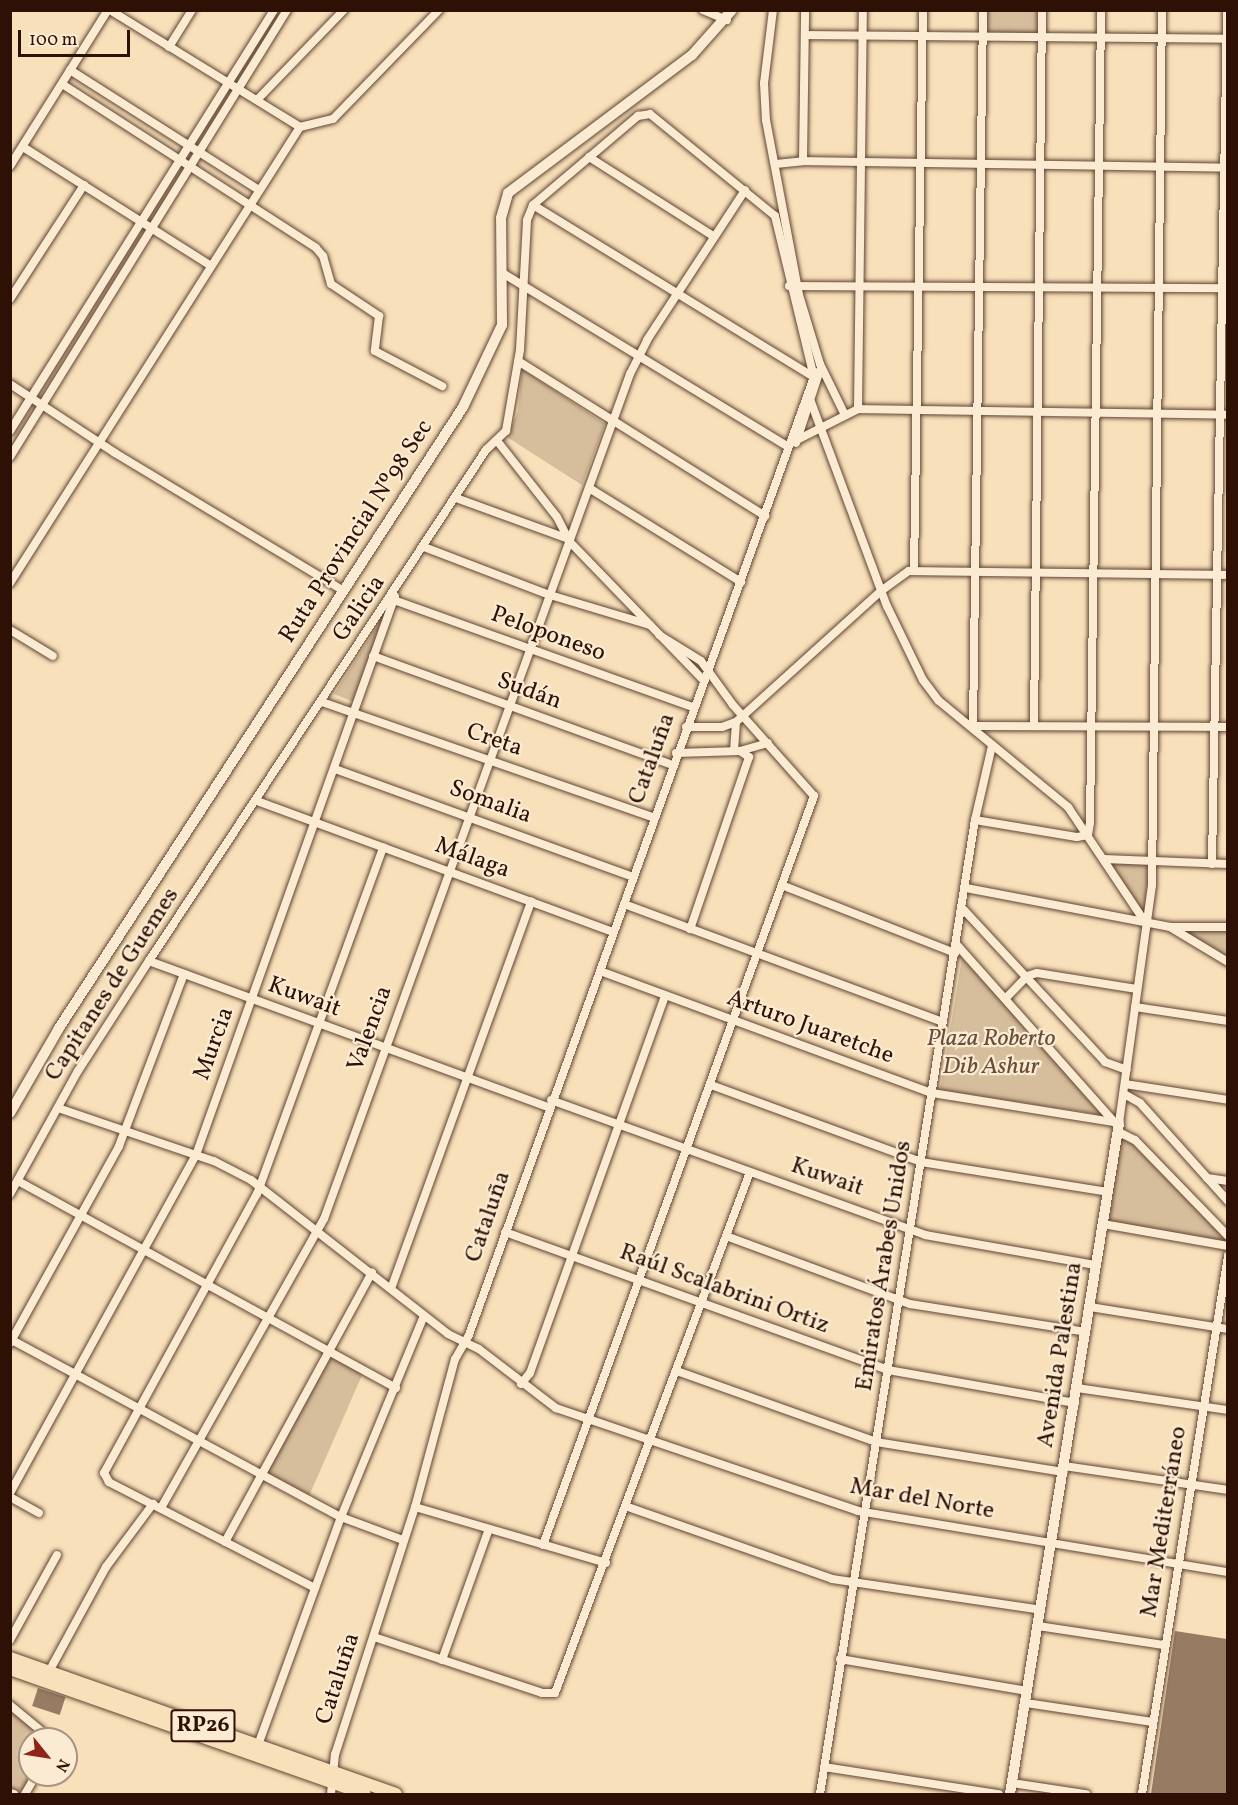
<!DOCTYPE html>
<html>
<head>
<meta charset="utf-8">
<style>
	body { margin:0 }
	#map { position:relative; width:1238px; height:1805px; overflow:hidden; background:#f8e0ba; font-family:Vollkorn,serif }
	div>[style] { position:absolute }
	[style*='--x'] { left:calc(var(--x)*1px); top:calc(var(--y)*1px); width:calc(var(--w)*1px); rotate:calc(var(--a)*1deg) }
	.green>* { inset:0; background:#d6bd9b; transform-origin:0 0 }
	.building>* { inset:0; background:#977c63; transform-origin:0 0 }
	.roads { filter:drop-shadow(0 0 2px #604432) drop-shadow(0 0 2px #604432) }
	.street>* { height:8px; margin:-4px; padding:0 4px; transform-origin:4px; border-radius:4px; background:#faebd2 }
	.secondary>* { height:10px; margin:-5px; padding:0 5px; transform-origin:5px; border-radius:5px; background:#faebd2 }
	.primary>* { height:12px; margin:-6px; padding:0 6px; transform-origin:6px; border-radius:6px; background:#f8e0ba }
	span { translate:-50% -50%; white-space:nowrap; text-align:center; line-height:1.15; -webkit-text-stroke:4.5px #faebd2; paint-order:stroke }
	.shield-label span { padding:2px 4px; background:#faebd2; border:2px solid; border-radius:4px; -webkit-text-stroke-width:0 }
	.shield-label { font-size:22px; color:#2e1005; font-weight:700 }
	.street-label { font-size:24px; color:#2e1005 }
	.park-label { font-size:24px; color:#694d3a; font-style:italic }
	.frame { position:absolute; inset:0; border:12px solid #2e1005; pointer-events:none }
	.north { position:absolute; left:18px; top:1727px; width:60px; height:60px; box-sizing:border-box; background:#faebd2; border:2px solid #a89380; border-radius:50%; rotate:120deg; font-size:16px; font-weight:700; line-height:24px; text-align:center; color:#2e1005 }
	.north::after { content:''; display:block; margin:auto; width:21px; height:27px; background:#8f2418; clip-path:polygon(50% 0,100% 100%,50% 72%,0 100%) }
	.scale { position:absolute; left:18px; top:30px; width:112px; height:27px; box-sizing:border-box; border:3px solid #2e1005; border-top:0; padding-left:8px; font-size:18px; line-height:21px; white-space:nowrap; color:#2e1005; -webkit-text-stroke:4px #faebd2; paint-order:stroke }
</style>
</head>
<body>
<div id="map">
	<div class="green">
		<i style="left:984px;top:11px;width:57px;height:24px"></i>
		<i style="clip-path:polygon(522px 369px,605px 424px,582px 485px,507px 437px,518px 412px)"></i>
		<i style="clip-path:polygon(377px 627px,380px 628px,354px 702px,334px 694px)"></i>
		<i style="clip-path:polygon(1105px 860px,1152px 864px,1149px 922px)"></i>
		<i style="clip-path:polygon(1171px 928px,1227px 928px,1227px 961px)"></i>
		<i style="clip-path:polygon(962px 958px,1035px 1036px,1103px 1115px,940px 1090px)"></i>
		<i style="clip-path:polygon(1118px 1133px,1135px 1142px,1227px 1238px,1227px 1244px,1107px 1221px)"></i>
		<i style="clip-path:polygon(329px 1355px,363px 1373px,309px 1496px,265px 1474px)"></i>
		<i style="clip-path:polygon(10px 1707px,47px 1739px,30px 1739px,30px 1775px,34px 1775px,22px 1794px,11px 1790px)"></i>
	</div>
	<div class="building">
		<i style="clip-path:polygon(1175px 1631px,1227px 1639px,1227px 1794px,1151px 1794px)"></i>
		<i style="left:38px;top:1688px;width:29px;height:19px;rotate:18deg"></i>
	</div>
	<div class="roads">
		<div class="street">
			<i style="--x:703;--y:10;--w:26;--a:23"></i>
			<i style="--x:773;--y:10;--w:74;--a:97"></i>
			<i style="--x:764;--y:83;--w:37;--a:87"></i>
			<i style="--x:766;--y:120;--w:178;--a:79.3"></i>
			<i style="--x:799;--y:295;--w:72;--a:73.1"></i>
			<i style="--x:820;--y:364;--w:57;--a:63.9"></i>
			<i style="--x:805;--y:35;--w:423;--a:0.5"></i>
			<i style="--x:169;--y:47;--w:44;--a:-58.1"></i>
			<i style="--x:70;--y:70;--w:224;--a:32.4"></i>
			<i style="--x:62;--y:84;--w:302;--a:32.8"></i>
			<i style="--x:316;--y:248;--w:11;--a:49"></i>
			<i style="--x:323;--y:256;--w:29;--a:74"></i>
			<i style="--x:331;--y:284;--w:58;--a:33.7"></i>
			<i style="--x:379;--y:316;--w:35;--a:97"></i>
			<i style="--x:375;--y:351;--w:76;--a:27.6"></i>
			<i style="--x:257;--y:100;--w:125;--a:-46"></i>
			<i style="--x:300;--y:127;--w:34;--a:-14"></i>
			<i style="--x:333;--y:119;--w:152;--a:-45.8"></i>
			<i style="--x:23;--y:147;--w:222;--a:32.3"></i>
			<i style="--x:589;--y:157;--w:147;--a:32.5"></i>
			<i style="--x:803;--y:161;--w:151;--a:-89.2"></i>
			<i style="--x:776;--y:164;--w:27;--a:-6"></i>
			<i style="--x:803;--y:161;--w:425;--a:0.9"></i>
			<i style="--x:10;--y:166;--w:184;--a:-57.9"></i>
			<i style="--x:533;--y:205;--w:329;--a:31.5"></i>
			<i style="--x:504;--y:274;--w:333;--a:31.3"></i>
			<i style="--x:789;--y:286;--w:437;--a:0.3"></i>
			<i style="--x:10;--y:299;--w:136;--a:-57"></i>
			<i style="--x:518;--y:361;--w:292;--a:32.1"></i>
			<i style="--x:10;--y:384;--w:126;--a:33.3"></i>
			<i style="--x:115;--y:453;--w:265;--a:31.1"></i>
			<i style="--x:811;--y:402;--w:218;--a:69.6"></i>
			<i style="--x:887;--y:606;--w:82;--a:64.1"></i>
			<i style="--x:923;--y:680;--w:26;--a:53"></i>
			<i style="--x:939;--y:701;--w:167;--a:39.4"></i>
			<i style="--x:1068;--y:807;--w:135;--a:56.2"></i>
			<i style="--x:858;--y:409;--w:399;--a:-89.3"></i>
			<i style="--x:10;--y:431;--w:497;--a:-57.9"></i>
			<i style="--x:498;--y:442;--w:95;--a:51.8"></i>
			<i style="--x:557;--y:517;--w:27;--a:63"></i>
			<i style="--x:569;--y:541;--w:193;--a:46"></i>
			<i style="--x:791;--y:443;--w:75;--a:-26.9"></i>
			<i style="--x:858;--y:409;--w:370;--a:0.9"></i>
			<i style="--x:796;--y:443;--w:77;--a:-71.8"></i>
			<i style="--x:10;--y:457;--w:526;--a:-58.21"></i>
			<i style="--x:589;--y:488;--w:179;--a:31.7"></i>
			<i style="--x:456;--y:498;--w:117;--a:20"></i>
			<i style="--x:424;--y:547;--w:135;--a:20.9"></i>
			<i style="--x:550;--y:595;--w:104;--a:16.7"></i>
			<i style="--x:914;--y:570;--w:560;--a:-89.08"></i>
			<i style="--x:10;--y:583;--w:540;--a:-57.55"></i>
			<i style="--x:300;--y:127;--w:223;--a:-148.4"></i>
			<i style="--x:391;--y:599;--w:321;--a:19.7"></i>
			<i style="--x:10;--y:630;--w:50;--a:31.2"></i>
			<i style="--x:373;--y:656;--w:318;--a:20"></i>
			<i style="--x:322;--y:702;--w:350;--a:19.2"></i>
			<i style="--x:973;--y:726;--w:716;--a:-89.2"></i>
			<i style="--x:973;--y:726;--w:255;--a:0.2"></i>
			<i style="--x:1034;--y:726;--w:716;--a:-89.36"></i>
			<i style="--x:686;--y:727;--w:36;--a:0"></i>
			<i style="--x:722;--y:727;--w:15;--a:-20"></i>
			<i style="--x:736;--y:722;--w:195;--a:-42.1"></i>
			<i style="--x:881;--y:591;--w:34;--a:-36"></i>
			<i style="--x:909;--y:571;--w:319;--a:0.7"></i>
			<i style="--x:734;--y:751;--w:29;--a:-86"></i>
			<i style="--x:740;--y:751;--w:29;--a:-16"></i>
			<i style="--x:676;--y:753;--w:64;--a:-1.8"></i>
			<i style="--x:740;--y:751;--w:11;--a:34"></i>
			<i style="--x:749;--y:757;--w:182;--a:108.9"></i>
			<i style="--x:335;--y:769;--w:315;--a:19.9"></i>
			<i style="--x:257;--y:801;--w:380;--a:20.2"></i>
			<i style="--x:975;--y:820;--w:103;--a:9.5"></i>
			<i style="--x:1077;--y:837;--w:11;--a:-10"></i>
			<i style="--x:1088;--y:835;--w:12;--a:-81"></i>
			<i style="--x:1090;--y:823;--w:813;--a:-89.22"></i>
			<i style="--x:1104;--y:859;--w:124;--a:2.3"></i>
			<i style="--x:1212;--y:864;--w:854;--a:-88.99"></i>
			<i style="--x:784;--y:886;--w:184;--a:21.4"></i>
			<i style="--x:966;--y:888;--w:208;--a:10.8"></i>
			<i style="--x:1170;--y:927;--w:58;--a:0"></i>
			<i style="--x:624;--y:904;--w:340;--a:20.3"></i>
			<i style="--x:963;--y:909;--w:209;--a:47.1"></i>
			<i style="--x:1105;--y:1062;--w:23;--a:20"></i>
			<i style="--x:1170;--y:927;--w:68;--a:31.1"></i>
			<i style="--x:957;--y:945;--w:237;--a:48.4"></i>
			<i style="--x:149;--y:961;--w:425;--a:20.1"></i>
			<i style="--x:600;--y:971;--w:354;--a:20.2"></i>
			<i style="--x:932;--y:1093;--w:189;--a:9.1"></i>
			<i style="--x:1119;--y:1123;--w:240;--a:-82.1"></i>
			<i style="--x:1152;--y:885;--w:875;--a:-89.35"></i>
			<i style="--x:1006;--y:998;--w:30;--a:-46"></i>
			<i style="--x:1027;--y:976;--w:10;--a:-17"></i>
			<i style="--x:1037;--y:973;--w:101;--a:9.1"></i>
			<i style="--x:1135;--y:1007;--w:94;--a:8.6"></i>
			<i style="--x:1125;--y:1084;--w:104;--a:8.8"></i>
			<i style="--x:711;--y:1085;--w:224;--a:20.1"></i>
			<i style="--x:921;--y:1162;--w:189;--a:9.1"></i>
			<i style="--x:1124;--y:1094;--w:18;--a:29"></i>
			<i style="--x:1140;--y:1103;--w:132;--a:48.1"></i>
			<i style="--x:551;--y:1100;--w:398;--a:19.8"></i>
			<i style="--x:925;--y:1235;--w:174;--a:10"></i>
			<i style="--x:58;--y:1108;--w:165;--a:18.8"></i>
			<i style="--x:214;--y:1161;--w:42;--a:27.2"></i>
			<i style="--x:251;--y:1180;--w:250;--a:38"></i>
			<i style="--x:448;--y:1334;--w:34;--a:26"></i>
			<i style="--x:479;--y:1349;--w:97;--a:37.5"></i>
			<i style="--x:556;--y:1408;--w:319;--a:18.8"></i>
			<i style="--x:858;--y:1511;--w:375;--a:9.4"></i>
			<i style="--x:1117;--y:1131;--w:20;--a:27"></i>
			<i style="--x:1135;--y:1140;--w:134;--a:45.9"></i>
			<i style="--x:1207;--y:1178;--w:21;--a:8"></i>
			<i style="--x:18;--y:1181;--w:431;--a:28.7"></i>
			<i style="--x:10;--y:1194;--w:141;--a:-61.1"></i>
			<i style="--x:78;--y:1071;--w:131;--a:-57.2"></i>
			<i style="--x:149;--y:961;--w:612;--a:-56.6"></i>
			<i style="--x:486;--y:450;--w:28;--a:-44"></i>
			<i style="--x:506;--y:431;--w:82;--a:-80.2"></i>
			<i style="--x:520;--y:350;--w:130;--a:-86.9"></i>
			<i style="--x:527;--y:220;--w:16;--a:-68"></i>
			<i style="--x:533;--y:205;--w:138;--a:-40.3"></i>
			<i style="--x:638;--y:116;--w:12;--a:-9"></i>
			<i style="--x:650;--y:114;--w:161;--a:39.2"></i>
			<i style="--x:775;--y:216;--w:166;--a:76.4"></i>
			<i style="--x:814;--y:377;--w:1018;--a:109.81"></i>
			<i style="--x:469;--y:1335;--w:28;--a:120"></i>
			<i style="--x:455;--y:1359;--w:153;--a:105.1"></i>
			<i style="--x:415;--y:1507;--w:260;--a:107.9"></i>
			<i style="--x:335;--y:1754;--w:40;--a:95.7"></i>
			<i style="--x:1103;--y:1224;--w:127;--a:10"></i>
			<i style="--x:505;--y:1232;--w:407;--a:19.8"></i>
			<i style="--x:888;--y:1370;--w:190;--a:10"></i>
			<i style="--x:726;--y:1236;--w:196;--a:20.3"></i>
			<i style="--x:910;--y:1304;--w:178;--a:9"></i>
			<i style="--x:392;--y:1286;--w:409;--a:-70.1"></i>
			<i style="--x:1090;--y:1307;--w:140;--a:9.1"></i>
			<i style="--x:10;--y:1339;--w:376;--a:28.3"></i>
			<i style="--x:341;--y:1517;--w:66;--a:20.4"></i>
			<i style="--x:10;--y:1343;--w:225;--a:-61"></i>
			<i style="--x:119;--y:1146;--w:184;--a:-69.3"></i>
			<i style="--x:677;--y:1371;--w:211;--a:19.6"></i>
			<i style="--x:876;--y:1442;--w:190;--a:9.1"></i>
			<i style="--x:521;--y:1384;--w:14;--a:-51"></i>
			<i style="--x:530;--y:1373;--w:400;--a:-70.3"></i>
			<i style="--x:1077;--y:1388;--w:153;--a:8.3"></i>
			<i style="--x:1064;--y:1466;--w:166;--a:8.3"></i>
			<i style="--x:10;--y:1493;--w:386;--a:-61.2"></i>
			<i style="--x:196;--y:1155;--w:593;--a:-70.4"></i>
			<i style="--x:10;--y:1497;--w:33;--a:29"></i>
			<i style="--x:415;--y:1507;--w:199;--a:16.3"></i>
			<i style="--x:628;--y:1507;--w:216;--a:19.4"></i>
			<i style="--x:832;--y:1579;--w:211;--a:8.4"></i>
			<i style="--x:161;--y:1508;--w:332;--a:-60.6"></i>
			<i style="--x:324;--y:1219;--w:899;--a:-70.09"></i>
			<i style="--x:630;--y:374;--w:38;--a:-63"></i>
			<i style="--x:647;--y:340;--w:179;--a:-56.8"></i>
			<i style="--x:225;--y:1542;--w:307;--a:-61.4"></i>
			<i style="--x:543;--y:1545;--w:797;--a:-70.11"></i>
			<i style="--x:814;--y:796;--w:122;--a:-131.7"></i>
			<i style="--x:733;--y:705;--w:54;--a:-126"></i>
			<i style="--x:701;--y:661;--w:49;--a:-148.2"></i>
			<i style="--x:315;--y:1588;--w:232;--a:-152.8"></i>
			<i style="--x:109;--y:1482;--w:10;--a:-119"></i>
			<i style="--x:104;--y:1473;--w:318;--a:-61.3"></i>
			<i style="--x:257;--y:1194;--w:369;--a:-70"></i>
			<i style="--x:1038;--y:1626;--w:127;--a:8.6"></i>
			<i style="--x:374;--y:1637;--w:177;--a:18.4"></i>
			<i style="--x:542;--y:1693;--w:13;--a:0"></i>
			<i style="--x:555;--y:1693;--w:556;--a:-69.48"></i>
			<i style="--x:10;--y:1640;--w:97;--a:-61.1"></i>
			<i style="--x:840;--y:1659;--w:190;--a:9.7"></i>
			<i style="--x:442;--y:1660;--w:139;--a:-70.3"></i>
			<i style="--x:52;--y:1666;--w:113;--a:-61.4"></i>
			<i style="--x:106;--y:1567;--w:79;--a:-53.3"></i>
			<i style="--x:1026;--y:1703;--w:128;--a:8.5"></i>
			<i style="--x:10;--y:1705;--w:53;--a:39.7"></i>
			<i style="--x:258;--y:1745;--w:243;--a:-70"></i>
			<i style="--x:341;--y:1517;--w:217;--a:-67.6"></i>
			<i style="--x:824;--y:1767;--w:177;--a:8.8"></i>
			<i style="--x:1012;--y:1783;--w:75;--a:8.5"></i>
			<i style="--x:10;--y:1793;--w:4;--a:14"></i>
			<i style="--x:25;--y:1794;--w:22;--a:-60"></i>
			<i style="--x:820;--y:1794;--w:986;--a:-80.96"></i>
			<i style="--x:975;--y:820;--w:76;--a:-77.1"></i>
			<i style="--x:1142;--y:1794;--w:545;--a:-80.92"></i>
		</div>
		<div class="secondary">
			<i style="--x:10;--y:1113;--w:98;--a:-60"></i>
			<i style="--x:59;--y:1028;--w:741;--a:-56.95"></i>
			<i style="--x:463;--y:407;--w:91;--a:-64.6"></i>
			<i style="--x:502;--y:325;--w:107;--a:-90.5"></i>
			<i style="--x:501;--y:218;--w:26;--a:-74"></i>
			<i style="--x:508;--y:193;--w:230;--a:-36.9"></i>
			<i style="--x:692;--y:55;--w:60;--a:-48.4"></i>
			<i style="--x:1010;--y:1794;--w:680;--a:-80.77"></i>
		</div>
		<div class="primary">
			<i style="--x:10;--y:1658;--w:409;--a:19.4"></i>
			<i style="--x:10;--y:1669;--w:376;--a:19.4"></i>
		</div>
	</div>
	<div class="shield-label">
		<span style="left:203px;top:1726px">RP26</span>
	</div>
	<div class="street-label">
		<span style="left:357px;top:532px;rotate:-57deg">Ruta Provincial Nº98 Sec</span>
		<span style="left:360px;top:609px;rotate:-56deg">Galicia</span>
		<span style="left:548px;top:635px;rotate:20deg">Peloponeso</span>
		<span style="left:529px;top:692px;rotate:20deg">Sudán</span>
		<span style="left:494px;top:741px;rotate:19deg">Creta</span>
		<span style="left:653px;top:759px;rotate:-70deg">Cataluña</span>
		<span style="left:490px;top:803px;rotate:20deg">Somalia</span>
		<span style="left:472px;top:859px;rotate:20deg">Málaga</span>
		<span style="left:113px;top:985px;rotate:-57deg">Capitanes de Guemes</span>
		<span style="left:304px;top:998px;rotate:20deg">Kuwait</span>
		<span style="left:810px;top:1028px;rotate:20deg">Arturo Juaretche</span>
		<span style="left:371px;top:1029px;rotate:-70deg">Valencia</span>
		<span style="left:215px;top:1044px;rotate:-70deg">Murcia</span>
		<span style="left:827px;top:1178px;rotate:19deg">Kuwait</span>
		<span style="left:489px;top:1217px;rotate:-71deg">Cataluña</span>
		<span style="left:885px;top:1266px;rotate:-81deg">Emiratos Árabes Unidos</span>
		<span style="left:724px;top:1290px;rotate:20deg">Raúl Scalabrini Ortiz</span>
		<span style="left:1061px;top:1355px;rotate:-81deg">Avenida Palestina</span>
		<span style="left:922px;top:1500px;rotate:10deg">Mar del Norte</span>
		<span style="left:1165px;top:1522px;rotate:-81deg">Mar Mediterráneo</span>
		<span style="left:339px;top:1679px;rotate:-72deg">Cataluña</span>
	</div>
	<div class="park-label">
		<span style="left:991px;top:1054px">Plaza Roberto<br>Dib Ashur</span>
	</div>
	<div class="frame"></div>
	<div class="north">N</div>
	<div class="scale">100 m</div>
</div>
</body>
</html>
